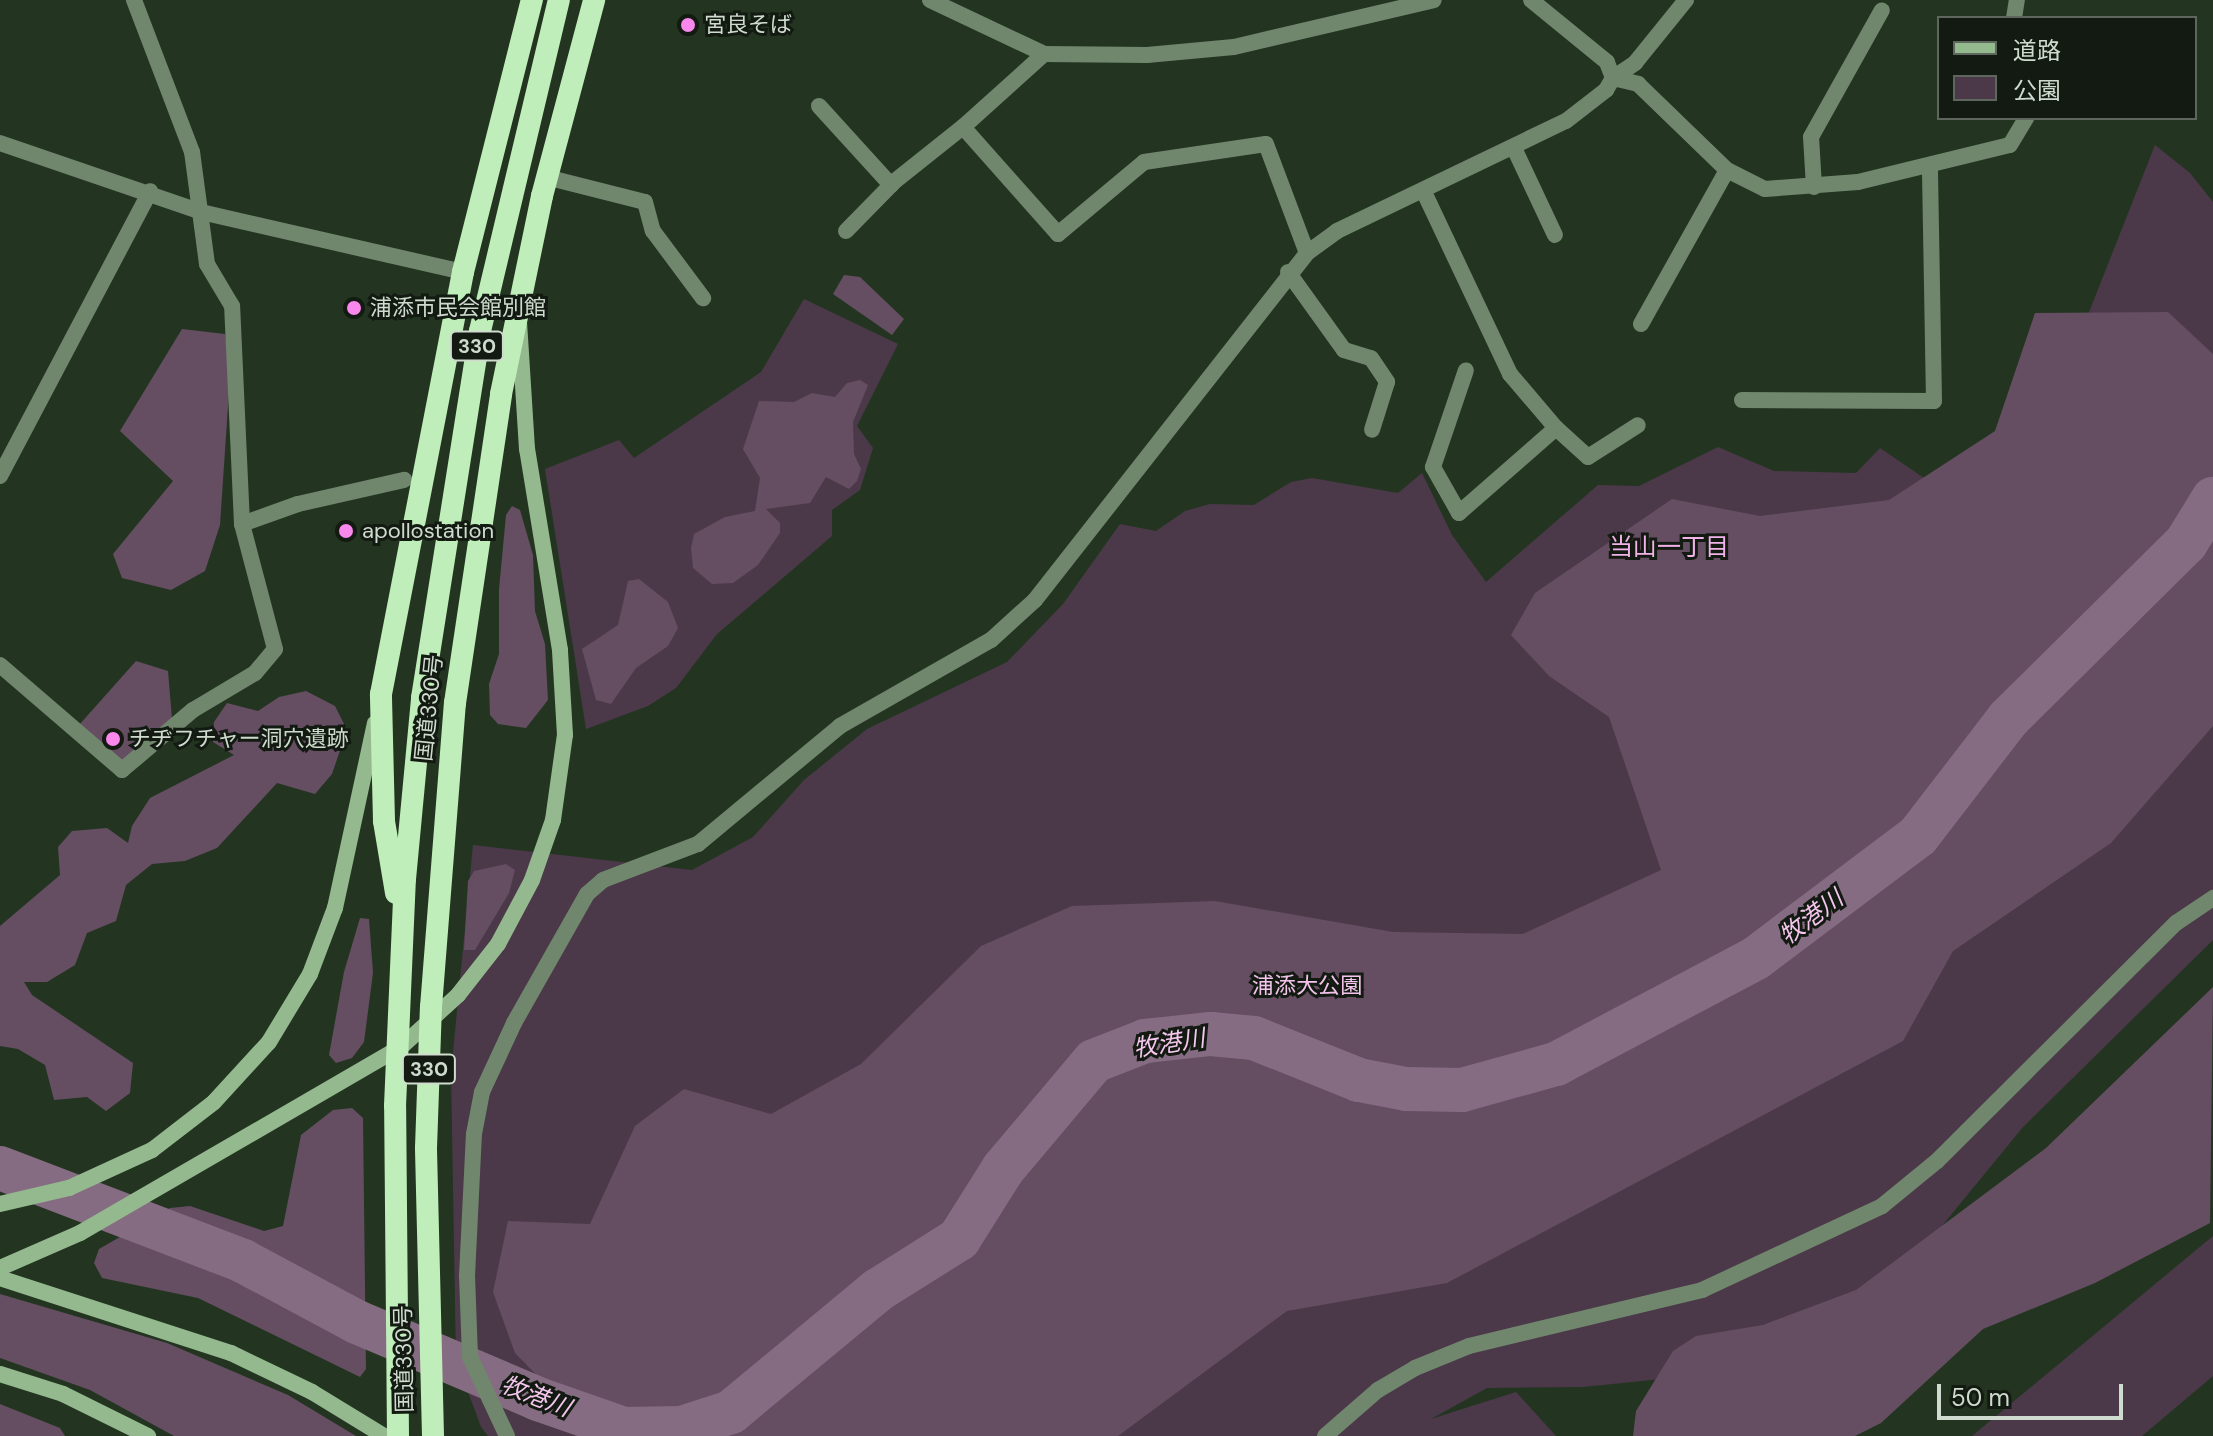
<!DOCTYPE html>
<html>
<head>
<meta charset="utf-8">
<style>
	body { margin:0 }
	#map { position:relative; width:2213px; height:1436px; overflow:hidden; background:#233521; font-family:"DM Sans","Noto Sans JP",sans-serif }
	div>[style] { position:absolute }
	[style*='--x'] { left:calc(var(--x)*1px); top:calc(var(--y)*1px); width:calc(var(--w)*1px); rotate:calc(var(--a)*1deg) }
	.green>* { inset:0; background:#4b3949 }
	.forest>* { inset:0; background:#654d62 }
	.river>* { height:44px; margin:-22px; padding:0 22px; transform-origin:22px; border-radius:22px; background:#866c82 }
	.minor>* { height:16px; margin:-8px; padding:0 8px; transform-origin:8px; border-radius:8px; background:#70876d }
	.tertiary>* { height:16px; margin:-8px; padding:0 8px; transform-origin:8px; border-radius:8px; background:#70876d }
	.secondary>* { height:16px; margin:-8px; padding:0 8px; transform-origin:8px; border-radius:8px; background:#94b98f }
	.trunk>* { height:22px; margin:-11px; padding:0 11px; transform-origin:11px; border-radius:11px; background:#c0eeba }
	.dots>* { width:22px; height:22px; translate:-50% -50%; box-sizing:border-box; border:4px solid #121a11; border-radius:50% }
	span { translate:-50% -50%; white-space:nowrap; text-align:center; line-height:1.15; -webkit-text-stroke:6px #121a11; paint-order:stroke }
	.shield-label span { padding:2px 6px; background:#121a11; border:2px solid; border-radius:6px; -webkit-text-stroke-width:0 }
	.shield-label { font-size:20px; color:#cfdbce; font-weight:700 }
	.poi-label { font-size:22px; color:#cfdbce }
	.left { translate:0 -50%; text-align:left }
	.street-label { font-size:22px; color:#cfdbce }
	.park-label { font-size:22px; color:#f3c3eb }
	.neighbourhood-label { font-size:24px; color:#f0b2e7 }
	.water-label { font-size:24px; color:#f5c6ee; font-style:italic }
	.legend { position:absolute; left:1937px; top:16px; width:260px; height:104px; box-sizing:border-box; background:#121a11; border:2px solid #5e675d; margin:0; padding:10px 14px; list-style:none; font-size:24px; color:#cfdbce }
	.legend li { display:flex; align-items:center; gap:16px; height:40px }
	.legend b { width:40px; border:2px solid #5e675d }
	.scale { position:absolute; left:1937px; top:1384px; width:186px; height:36px; box-sizing:border-box; border:4px solid #cfdbce; border-top:0; padding-left:10px; font-size:24px; line-height:28px; white-space:nowrap; color:#cfdbce; -webkit-text-stroke:6px #121a11; paint-order:stroke }
</style>
</head>
<body>
<div id="map">
	<div class="green">
		<i style="clip-path:polygon(2155px 145px,2190px 173px,2213px 202px,2213px 940px,2023px 1127px,1928px 1243px,1801px 1339px,1710px 1374px,1583px 1387px,1487px 1388px,1431px 1419px,1516px 1392px,1556px 1436px,488px 1436px,481px 1427px,456px 1359px,451px 1073px,473px 845px,692px 870px,753px 837px,804px 780px,867px 729px,1007px 662px,1063px 604px,1120px 524px,1156px 531px,1185px 511px,1210px 504px,1254px 505px,1291px 482px,1312px 478px,1398px 493px,1422px 473px,1452px 535px,1486px 582px,1598px 485px,1639px 486px,1718px 447px,1774px 471px,1856px 473px,1880px 448px,1949px 495px,2065px 373px)"></i>
		<i style="clip-path:polygon(804px 299px,898px 344px,857px 426px,873px 448px,860px 490px,832px 510px,832px 536px,717px 634px,676px 688px,648px 706px,586px 729px,545px 469px,619px 440px,634px 458px,761px 372px)"></i>
		<i style="clip-path:polygon(2213px 1236px,2213px 1376px,2142px 1436px,1972px 1436px)"></i>
	</div>
	<div class="forest">
		<i style="clip-path:polygon(844px 275px,860px 277px,904px 319px,892px 335px,833px 294px)"></i>
		<i style="clip-path:polygon(2168px 312px,2213px 354px,2213px 726px,2111px 843px,1953px 951px,1903px 1041px,1447px 1283px,1287px 1311px,1118px 1436px,596px 1436px,515px 1353px,493px 1292px,508px 1221px,590px 1224px,635px 1126px,684px 1089px,771px 1114px,861px 1064px,981px 946px,1072px 906px,1215px 901px,1393px 932px,1523px 934px,1661px 870px,1609px 717px,1549px 676px,1511px 635px,1535px 593px,1672px 499px,1760px 516px,1889px 500px,1995px 431px,2035px 313px)"></i>
		<i style="clip-path:polygon(182px 329px,225px 334px,231px 362px,220px 525px,205px 571px,171px 590px,122px 578px,113px 554px,173px 481px,120px 431px)"></i>
		<i style="clip-path:polygon(860px 380px,868px 385px,853px 422px,854px 454px,861px 469px,857px 481px,849px 489px,826px 477px,810px 503px,766px 509px,780px 523px,780px 533px,758px 565px,733px 583px,712px 584px,693px 568px,691px 548px,694px 534px,725px 517px,755px 511px,760px 478px,743px 449px,759px 401px,794px 402px,812px 393px,835px 397px,847px 383px)"></i>
		<i style="clip-path:polygon(512px 506px,520px 510px,533px 555px,535px 611px,545px 644px,548px 700px,526px 728px,498px 724px,490px 715px,489px 684px,499px 654px,499px 589px,506px 515px)"></i>
		<i style="clip-path:polygon(639px 579px,668px 602px,678px 628px,668px 646px,636px 668px,611px 704px,596px 700px,582px 649px,618px 625px,628px 581px)"></i>
		<i style="clip-path:polygon(136px 661px,168px 671px,172px 719px,122px 761px,79px 725px)"></i>
		<i style="clip-path:polygon(306px 691px,335px 706px,347px 730px,332px 774px,315px 794px,277px 783px,217px 848px,185px 861px,152px 864px,126px 885px,116px 921px,87px 933px,75px 965px,47px 982px,24px 982px,32px 995px,133px 1063px,130px 1093px,106px 1111px,87px 1097px,54px 1100px,45px 1065px,18px 1049px,0 1046px,0 926px,60px 875px,58px 847px,72px 831px,107px 828px,128px 843px,132px 826px,150px 798px,234px 755px,213px 742px,214px 722px,227px 703px,258px 711px,279px 697px)"></i>
		<i style="clip-path:polygon(506px 864px,515px 870px,509px 893px,475px 950px,464px 950px,468px 881px,474px 871px)"></i>
		<i style="clip-path:polygon(360px 918px,369px 919px,373px 973px,364px 1042px,352px 1058px,336px 1063px,329px 1055px,344px 972px)"></i>
		<i style="clip-path:polygon(2213px 987px,2210px 1223px,2095px 1283px,1983px 1329px,1881px 1423px,1855px 1436px,1633px 1436px,1636px 1411px,1673px 1351px,1696px 1336px,1763px 1325px,1856px 1290px,2046px 1148px)"></i>
		<i style="clip-path:polygon(352px 1108px,363px 1118px,366px 1369px,360px 1377px,198px 1298px,102px 1278px,94px 1263px,99px 1249px,170px 1208px,190px 1206px,264px 1231px,283px 1226px,301px 1135px,333px 1110px)"></i>
		<i style="clip-path:polygon(0 1294px,167px 1343px,288px 1395px,356px 1436px,174px 1436px,90px 1390px,0 1358px)"></i>
		<i style="clip-path:polygon(0 1404px,60px 1428px,65px 1436px,0 1436px)"></i>
	</div>
	<div class="river">
		<i style="--x:0;--y:1168;--w:260;--a:20.9"></i>
		<i style="--x:243;--y:1261;--w:129;--a:28.2"></i>
		<i style="--x:357;--y:1322;--w:197;--a:23"></i>
		<i style="--x:538;--y:1399;--w:91;--a:19.2"></i>
		<i style="--x:624;--y:1429;--w:58;--a:-1"></i>
		<i style="--x:682;--y:1428;--w:52;--a:-18.1"></i>
		<i style="--x:731;--y:1412;--w:191;--a:-39.7"></i>
		<i style="--x:878;--y:1290;--w:96;--a:-32.2"></i>
		<i style="--x:959;--y:1239;--w:83;--a:-57.8"></i>
		<i style="--x:1003;--y:1169;--w:141;--a:-49.9"></i>
		<i style="--x:1094;--y:1061;--w:55;--a:-21.4"></i>
		<i style="--x:1145;--y:1041;--w:66;--a:-6.1"></i>
		<i style="--x:1211;--y:1034;--w:43;--a:5.3"></i>
		<i style="--x:1254;--y:1038;--w:113;--a:21.8"></i>
		<i style="--x:1359;--y:1080;--w:48;--a:10.8"></i>
		<i style="--x:1406;--y:1089;--w:56;--a:1"></i>
		<i style="--x:1462;--y:1090;--w:98;--a:-15.5"></i>
		<i style="--x:1556;--y:1064;--w:226;--a:-27.9"></i>
		<i style="--x:1756;--y:958;--w:203;--a:-37"></i>
		<i style="--x:1918;--y:836;--w:148;--a:-52.4"></i>
		<i style="--x:2008;--y:719;--w:250;--a:-44.7"></i>
		<i style="--x:2186;--y:543;--w:52;--a:-58.5"></i>
	</div>
	<div class="minor">
		<i style="--x:930;--y:0;--w:126;--a:25.3"></i>
		<i style="--x:1044;--y:54;--w:103;--a:0.6"></i>
		<i style="--x:1147;--y:55;--w:87;--a:-5.3"></i>
		<i style="--x:1234;--y:47;--w:205;--a:-13.2"></i>
		<i style="--x:2014;--y:18;--w:18;--a:-81"></i>
		<i style="--x:1044;--y:54;--w:109;--a:138"></i>
		<i style="--x:963;--y:127;--w:143;--a:48.4"></i>
		<i style="--x:1058;--y:234;--w:112;--a:-39.9"></i>
		<i style="--x:1144;--y:162;--w:123;--a:-8.4"></i>
		<i style="--x:1266;--y:144;--w:116;--a:69.4"></i>
		<i style="--x:1613;--y:78;--w:26;--a:13"></i>
		<i style="--x:1638;--y:84;--w:124;--a:44"></i>
		<i style="--x:1727;--y:170;--w:42;--a:26.6"></i>
		<i style="--x:1765;--y:189;--w:93;--a:-4.3"></i>
		<i style="--x:1858;--y:182;--w:156;--a:-13.7"></i>
		<i style="--x:2010;--y:145;--w:31;--a:-59"></i>
		<i style="--x:1613;--y:78;--w:27;--a:-34"></i>
		<i style="--x:1635;--y:63;--w:81;--a:-51"></i>
		<i style="--x:819;--y:106;--w:107;--a:47.7"></i>
		<i style="--x:0;--y:143;--w:213;--a:18.9"></i>
		<i style="--x:201;--y:212;--w:269;--a:12.9"></i>
		<i style="--x:1514;--y:148;--w:96;--a:64.8"></i>
		<i style="--x:546;--y:177;--w:102;--a:14.2"></i>
		<i style="--x:645;--y:202;--w:30;--a:75"></i>
		<i style="--x:653;--y:231;--w:84;--a:53.3"></i>
		<i style="--x:1814;--y:187;--w:50;--a:-93.4"></i>
		<i style="--x:1811;--y:137;--w:145;--a:-60.8"></i>
		<i style="--x:1423;--y:190;--w:204;--a:64.7"></i>
		<i style="--x:1510;--y:374;--w:71;--a:49.6"></i>
		<i style="--x:1556;--y:428;--w:129;--a:138.8"></i>
		<i style="--x:1459;--y:513;--w:53;--a:-119.5"></i>
		<i style="--x:1433;--y:467;--w:102;--a:-71.2"></i>
		<i style="--x:846;--y:231;--w:70;--a:-45.6"></i>
		<i style="--x:895;--y:181;--w:87;--a:-38.5"></i>
		<i style="--x:1288;--y:272;--w:96;--a:54.3"></i>
		<i style="--x:1344;--y:350;--w:28;--a:17"></i>
		<i style="--x:1371;--y:358;--w:29;--a:56"></i>
		<i style="--x:1387;--y:382;--w:50;--a:107.4"></i>
		<i style="--x:1641;--y:324;--w:176;--a:-60.8"></i>
		<i style="--x:1742;--y:400;--w:192;--a:0.3"></i>
		<i style="--x:1934;--y:401;--w:236;--a:-91"></i>
		<i style="--x:1556;--y:428;--w:43;--a:42.2"></i>
		<i style="--x:1588;--y:457;--w:59;--a:-32.6"></i>
		<i style="--x:0;--y:476;--w:322;--a:-62.2"></i>
		<i style="--x:242;--y:524;--w:59;--a:-19.7"></i>
		<i style="--x:298;--y:504;--w:109;--a:-12.8"></i>
		<i style="--x:0;--y:665;--w:161;--a:40.7"></i>
		<i style="--x:122;--y:770;--w:93;--a:-40.2"></i>
		<i style="--x:193;--y:710;--w:72;--a:-30.8"></i>
		<i style="--x:255;--y:673;--w:31;--a:-50"></i>
		<i style="--x:275;--y:649;--w:129;--a:-104.8"></i>
		<i style="--x:242;--y:524;--w:218;--a:-92.6"></i>
		<i style="--x:232;--y:306;--w:49;--a:-120.8"></i>
		<i style="--x:207;--y:264;--w:113;--a:-97.6"></i>
		<i style="--x:192;--y:152;--w:163;--a:-110.9"></i>
	</div>
	<div class="tertiary">
		<i style="--x:507;--y:1436;--w:87;--a:-115.1"></i>
		<i style="--x:470;--y:1357;--w:81;--a:-92.1"></i>
		<i style="--x:467;--y:1276;--w:142;--a:-87.2"></i>
		<i style="--x:474;--y:1134;--w:43;--a:-79.2"></i>
		<i style="--x:482;--y:1092;--w:76;--a:-65.1"></i>
		<i style="--x:514;--y:1023;--w:148;--a:-60.5"></i>
		<i style="--x:587;--y:894;--w:21;--a:-41"></i>
		<i style="--x:603;--y:880;--w:102;--a:-20.8"></i>
		<i style="--x:698;--y:844;--w:185;--a:-39.7"></i>
		<i style="--x:840;--y:726;--w:174;--a:-29.7"></i>
		<i style="--x:991;--y:640;--w:59;--a:-42.3"></i>
		<i style="--x:1035;--y:600;--w:441;--a:-51.9"></i>
		<i style="--x:1307;--y:253;--w:37;--a:-36"></i>
		<i style="--x:1337;--y:231;--w:254;--a:-25.7"></i>
		<i style="--x:1566;--y:121;--w:51;--a:-37.8"></i>
		<i style="--x:1606;--y:90;--w:14;--a:-60"></i>
		<i style="--x:1613;--y:78;--w:17;--a:-111"></i>
		<i style="--x:1607;--y:62;--w:98;--a:-140.8"></i>
		<i style="--x:1325;--y:1436;--w:70;--a:-41"></i>
		<i style="--x:1378;--y:1390;--w:43;--a:-30.7"></i>
		<i style="--x:1415;--y:1368;--w:58;--a:-22.2"></i>
		<i style="--x:1469;--y:1346;--w:240;--a:-13.5"></i>
		<i style="--x:1702;--y:1290;--w:199;--a:-25"></i>
		<i style="--x:1882;--y:1206;--w:71;--a:-39.3"></i>
		<i style="--x:1937;--y:1161;--w:337;--a:-44.9"></i>
		<i style="--x:2176;--y:923;--w:45;--a:-34"></i>
	</div>
	<div class="secondary">
		<i style="--x:0;--y:1204;--w:71;--a:-13.1"></i>
		<i style="--x:69;--y:1188;--w:91;--a:-24.6"></i>
		<i style="--x:152;--y:1150;--w:78;--a:-37.7"></i>
		<i style="--x:214;--y:1102;--w:81;--a:-47.5"></i>
		<i style="--x:269;--y:1042;--w:79;--a:-58.9"></i>
		<i style="--x:310;--y:974;--w:71;--a:-69.3"></i>
		<i style="--x:335;--y:908;--w:189;--a:-77.8"></i>
		<i style="--x:0;--y:1268;--w:87;--a:-23.6"></i>
		<i style="--x:80;--y:1233;--w:372;--a:-30.1"></i>
		<i style="--x:402;--y:1046;--w:76;--a:-42.3"></i>
		<i style="--x:458;--y:995;--w:65;--a:-51.9"></i>
		<i style="--x:498;--y:944;--w:72;--a:-62"></i>
		<i style="--x:532;--y:880;--w:64;--a:-70.7"></i>
		<i style="--x:553;--y:820;--w:86;--a:-82"></i>
		<i style="--x:565;--y:735;--w:85;--a:-93.4"></i>
		<i style="--x:560;--y:650;--w:204;--a:-99.3"></i>
		<i style="--x:527;--y:449;--w:126;--a:-93.6"></i>
		<i style="--x:0;--y:1278;--w:243;--a:18"></i>
		<i style="--x:231;--y:1353;--w:90;--a:25.7"></i>
		<i style="--x:312;--y:1392;--w:84;--a:31.4"></i>
		<i style="--x:0;--y:1374;--w:66;--a:17.6"></i>
		<i style="--x:63;--y:1394;--w:95;--a:26.3"></i>
	</div>
	<div class="trunk">
		<i style="--x:396;--y:893;--w:73;--a:-99.5"></i>
		<i style="--x:384;--y:821;--w:127;--a:-91.4"></i>
		<i style="--x:381;--y:694;--w:430;--a:-79"></i>
		<i style="--x:463;--y:272;--w:281;--a:-75.8"></i>
		<i style="--x:398;--y:1436;--w:330;--a:-90.5"></i>
		<i style="--x:395;--y:1106;--w:227;--a:-87.5"></i>
		<i style="--x:405;--y:879;--w:182;--a:-84.6"></i>
		<i style="--x:422;--y:698;--w:372;--a:-81"></i>
		<i style="--x:480;--y:331;--w:340;--a:-76.6"></i>
		<i style="--x:433;--y:1436;--w:288;--a:-91.4"></i>
		<i style="--x:426;--y:1148;--w:141;--a:-88"></i>
		<i style="--x:431;--y:1007;--w:305;--a:-85.5"></i>
		<i style="--x:455;--y:703;--w:312;--a:-81.5"></i>
		<i style="--x:501;--y:394;--w:202;--a:-78.3"></i>
		<i style="--x:542;--y:196;--w:203;--a:-75.1"></i>
	</div>
	<div class="dots">
		<i style="left:688px;top:25px;background:#f888eb"></i>
		<i style="left:354px;top:308px;background:#f888eb"></i>
		<i style="left:346px;top:531px;background:#f888eb"></i>
		<i style="left:113px;top:739px;background:#f888eb"></i>
	</div>
	<div class="shield-label">
		<span style="left:477px;top:346px">330</span>
		<span style="left:429px;top:1069px">330</span>
	</div>
	<div class="poi-label">
		<span class="left" style="left:704px;top:25px">宮良そば</span>
		<span class="left" style="left:370px;top:308px">浦添市民会館別館</span>
		<span class="left" style="left:362px;top:531px">apollostation</span>
		<span class="left" style="left:129px;top:739px">チヂフチャー洞穴遺跡</span>
	</div>
	<div class="street-label">
		<span style="left:429px;top:708px;rotate:-84deg">国道330号</span>
		<span style="left:404px;top:1359px;rotate:-91deg">国道330号</span>
	</div>
	<div class="park-label">
		<span style="left:1307px;top:986px">浦添大公園</span>
	</div>
	<div class="neighbourhood-label">
		<span style="left:1669px;top:547px">当山一丁目</span>
	</div>
	<div class="water-label">
		<span style="left:1811px;top:917px;rotate:-37deg">牧港川</span>
		<span style="left:1169px;top:1043px;rotate:-9deg">牧港川</span>
		<span style="left:536px;top:1396px;rotate:21deg">牧港川</span>
	</div>
	<ul class="legend">
	<li><b style="height:10px;background:#94b98f"></b>道路</li>
	<li><b style="height:22px;background:#4b3949"></b>公園</li>
	</ul>
	<div class="scale">50 m</div>
</div>
</body>
</html>
